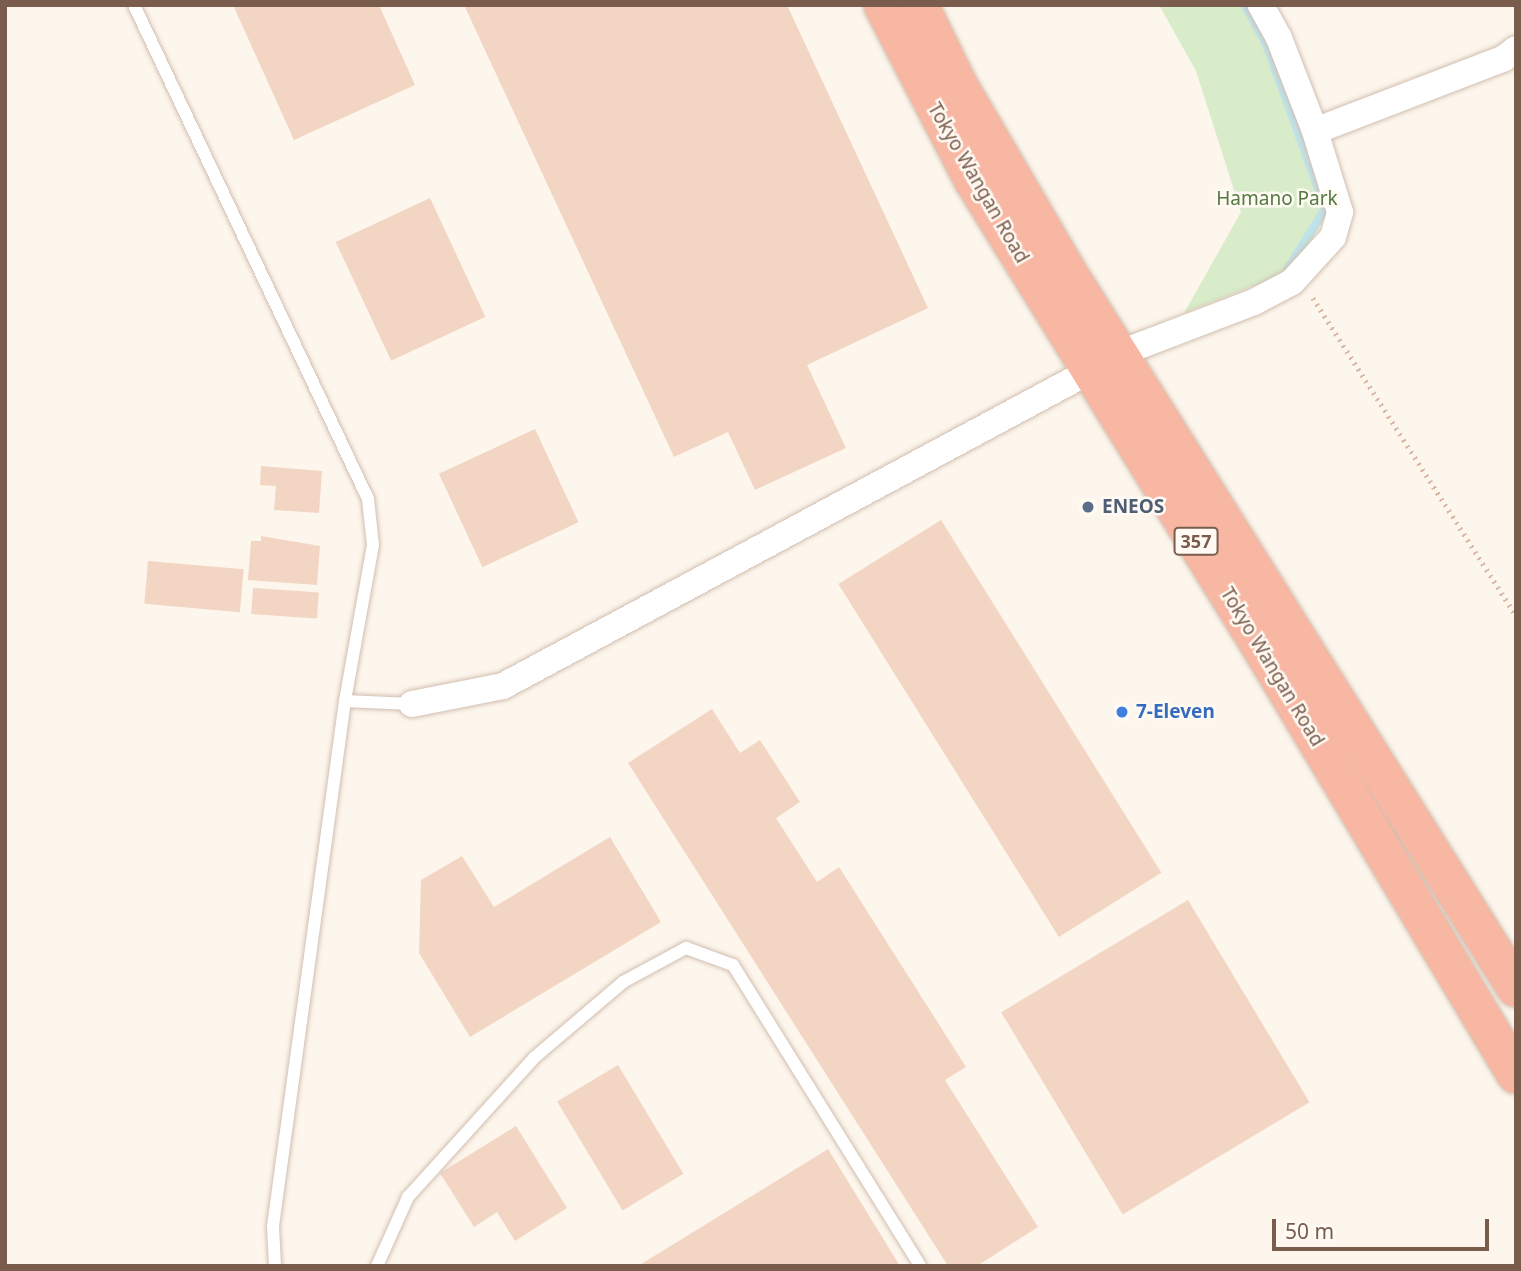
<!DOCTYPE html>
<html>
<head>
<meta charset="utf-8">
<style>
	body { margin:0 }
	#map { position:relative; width:1521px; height:1271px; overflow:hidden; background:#fdf6ec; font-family:"Noto Sans",sans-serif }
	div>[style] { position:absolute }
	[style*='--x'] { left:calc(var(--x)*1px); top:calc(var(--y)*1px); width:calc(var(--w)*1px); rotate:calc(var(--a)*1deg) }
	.green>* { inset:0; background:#d8ecc9 }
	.stream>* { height:9px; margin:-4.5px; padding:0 4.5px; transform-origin:4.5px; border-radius:4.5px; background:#bfe3e8 }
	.building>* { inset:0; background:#f3d5c3; transform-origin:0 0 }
	.path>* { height:4.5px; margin-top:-2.25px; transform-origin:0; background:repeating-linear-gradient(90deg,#d9b8a5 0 2px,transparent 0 7px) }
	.roads { filter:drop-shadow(0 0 2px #d1beb0) drop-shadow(0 0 2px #d1beb0) }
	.lane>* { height:12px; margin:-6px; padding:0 6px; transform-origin:6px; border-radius:6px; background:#fff }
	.street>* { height:26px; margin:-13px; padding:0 13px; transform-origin:13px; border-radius:13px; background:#fff }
	.highway>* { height:38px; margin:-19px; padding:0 19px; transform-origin:19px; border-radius:19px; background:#f7b7a3 }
	.dots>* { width:19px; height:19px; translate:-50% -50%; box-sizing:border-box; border:4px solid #fffaf3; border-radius:50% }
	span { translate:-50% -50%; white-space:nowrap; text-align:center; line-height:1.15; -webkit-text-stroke:5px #fffaf3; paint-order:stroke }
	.shield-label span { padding:2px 5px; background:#fffaf3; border:2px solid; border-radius:5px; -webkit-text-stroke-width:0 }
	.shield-label { font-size:18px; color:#7a5c4d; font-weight:700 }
	.street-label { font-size:19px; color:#7a5c4d }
	.park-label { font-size:19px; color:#537a41 }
	.service-label { font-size:19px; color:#4e5e75; font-weight:700 }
	.left { translate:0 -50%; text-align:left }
	.shop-label { font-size:19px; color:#366cbe; font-weight:700 }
	.frame { position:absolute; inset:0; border:7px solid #7a5c4d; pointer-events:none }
	.scale { position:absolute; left:1272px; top:1219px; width:217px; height:32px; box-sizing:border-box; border:4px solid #7a5c4d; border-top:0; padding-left:9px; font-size:21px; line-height:24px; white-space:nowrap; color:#7a5c4d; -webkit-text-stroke:5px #fffaf3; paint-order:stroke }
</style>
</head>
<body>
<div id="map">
	<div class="green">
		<i style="clip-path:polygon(1159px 5px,1241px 5px,1263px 47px,1321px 208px,1279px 276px,1184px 313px,1241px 212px,1196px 71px)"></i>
	</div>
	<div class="stream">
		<i style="--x:1245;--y:5;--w:44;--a:61.7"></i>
		<i style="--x:1266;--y:44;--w:174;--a:70.2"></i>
		<i style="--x:1325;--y:208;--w:72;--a:121.9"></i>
	</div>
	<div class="building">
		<i style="clip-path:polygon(233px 5px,379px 5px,415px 85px,294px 140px)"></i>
		<i style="clip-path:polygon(464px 5px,787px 5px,928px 308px,807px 365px,846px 448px,755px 490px,728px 432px,674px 457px)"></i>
		<i style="left:430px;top:198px;width:131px;height:104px;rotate:65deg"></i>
		<i style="left:535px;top:429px;width:103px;height:106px;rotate:65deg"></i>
		<i style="clip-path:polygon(261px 466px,322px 471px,319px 513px,274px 510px,276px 486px,260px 485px)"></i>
		<i style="left:941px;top:520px;width:416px;height:121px;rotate:58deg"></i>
		<i style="clip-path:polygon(261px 536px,320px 546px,317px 585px,248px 580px,251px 541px,261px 541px)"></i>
		<i style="left:148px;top:561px;width:96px;height:43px;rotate:5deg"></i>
		<i style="left:253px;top:588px;width:66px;height:26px;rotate:4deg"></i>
		<i style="clip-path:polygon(712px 709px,740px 753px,760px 740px,800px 802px,776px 818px,817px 882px,839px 867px,966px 1067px,945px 1080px,1038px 1227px,977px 1266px,948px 1266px,628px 763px)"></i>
		<i style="clip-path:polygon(610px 837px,661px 922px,470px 1037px,419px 953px,421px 880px,462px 856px,494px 907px)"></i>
		<i style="left:1188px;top:900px;width:236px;height:218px;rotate:59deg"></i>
		<i style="left:618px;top:1065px;width:127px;height:71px;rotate:59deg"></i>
		<i style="clip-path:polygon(516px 1126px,567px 1208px,515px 1241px,497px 1212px,474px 1227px,440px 1173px)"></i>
		<i style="clip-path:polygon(828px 1149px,900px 1266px,638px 1266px)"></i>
	</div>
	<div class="path">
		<i style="--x:1313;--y:298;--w:376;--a:57.4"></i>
	</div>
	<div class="roads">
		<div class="lane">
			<i style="--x:134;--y:5;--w:547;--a:64.65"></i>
			<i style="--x:368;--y:499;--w:46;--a:83.8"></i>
			<i style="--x:373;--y:545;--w:158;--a:100.2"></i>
			<i style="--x:345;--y:701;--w:530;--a:97.81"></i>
			<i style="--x:273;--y:1226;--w:40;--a:87.1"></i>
			<i style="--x:345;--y:701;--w:67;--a:2.6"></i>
			<i style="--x:377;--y:1266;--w:76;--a:-65.8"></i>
			<i style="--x:408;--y:1197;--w:189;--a:-47.8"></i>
			<i style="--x:535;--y:1057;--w:116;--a:-40.4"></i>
			<i style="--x:623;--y:982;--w:72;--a:-28.4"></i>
			<i style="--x:686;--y:948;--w:50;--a:19.9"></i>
			<i style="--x:733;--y:965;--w:354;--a:58.1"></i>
		</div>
		<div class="street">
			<i style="--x:1315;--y:131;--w:201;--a:-21"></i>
			<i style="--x:1503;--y:59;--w:16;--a:-38"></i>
			<i style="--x:1118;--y:354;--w:146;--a:-20.9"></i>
			<i style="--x:1254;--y:302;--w:43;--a:-27.8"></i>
			<i style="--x:1292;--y:282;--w:61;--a:-47.7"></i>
			<i style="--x:1333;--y:237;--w:26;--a:-74"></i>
			<i style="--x:1340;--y:212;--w:85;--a:-107.2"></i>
			<i style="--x:1315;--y:131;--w:100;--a:-111.2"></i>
			<i style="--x:1279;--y:38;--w:38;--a:-119"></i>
			<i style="--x:412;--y:704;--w:93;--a:-11.2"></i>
			<i style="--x:503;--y:686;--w:666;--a:-28.22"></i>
		</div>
		<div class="highway">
			<i style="--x:883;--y:5;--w:198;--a:62.7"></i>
			<i style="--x:974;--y:181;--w:551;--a:58.36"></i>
			<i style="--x:1263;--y:650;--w:494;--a:59.2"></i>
			<i style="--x:919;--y:5;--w:89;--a:64"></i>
			<i style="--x:958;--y:85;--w:214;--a:59.7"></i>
			<i style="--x:1066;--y:270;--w:847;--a:57.92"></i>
		</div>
	</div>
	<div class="dots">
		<i style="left:1088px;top:507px;background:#5c6f8a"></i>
		<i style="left:1122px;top:712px;background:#3f7fe0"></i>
	</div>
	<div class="shield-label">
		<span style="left:1196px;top:541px">357</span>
	</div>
	<div class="street-label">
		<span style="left:978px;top:183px;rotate:60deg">Tokyo Wangan Road</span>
		<span style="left:1272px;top:667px;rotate:59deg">Tokyo Wangan Road</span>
	</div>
	<div class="park-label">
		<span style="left:1277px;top:199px">Hamano Park</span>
	</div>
	<div class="service-label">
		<span class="left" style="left:1102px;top:507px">ENEOS</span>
	</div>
	<div class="shop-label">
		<span class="left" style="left:1136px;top:712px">7-Eleven</span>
	</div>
	<div class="frame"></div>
	<div class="scale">50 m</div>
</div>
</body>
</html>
